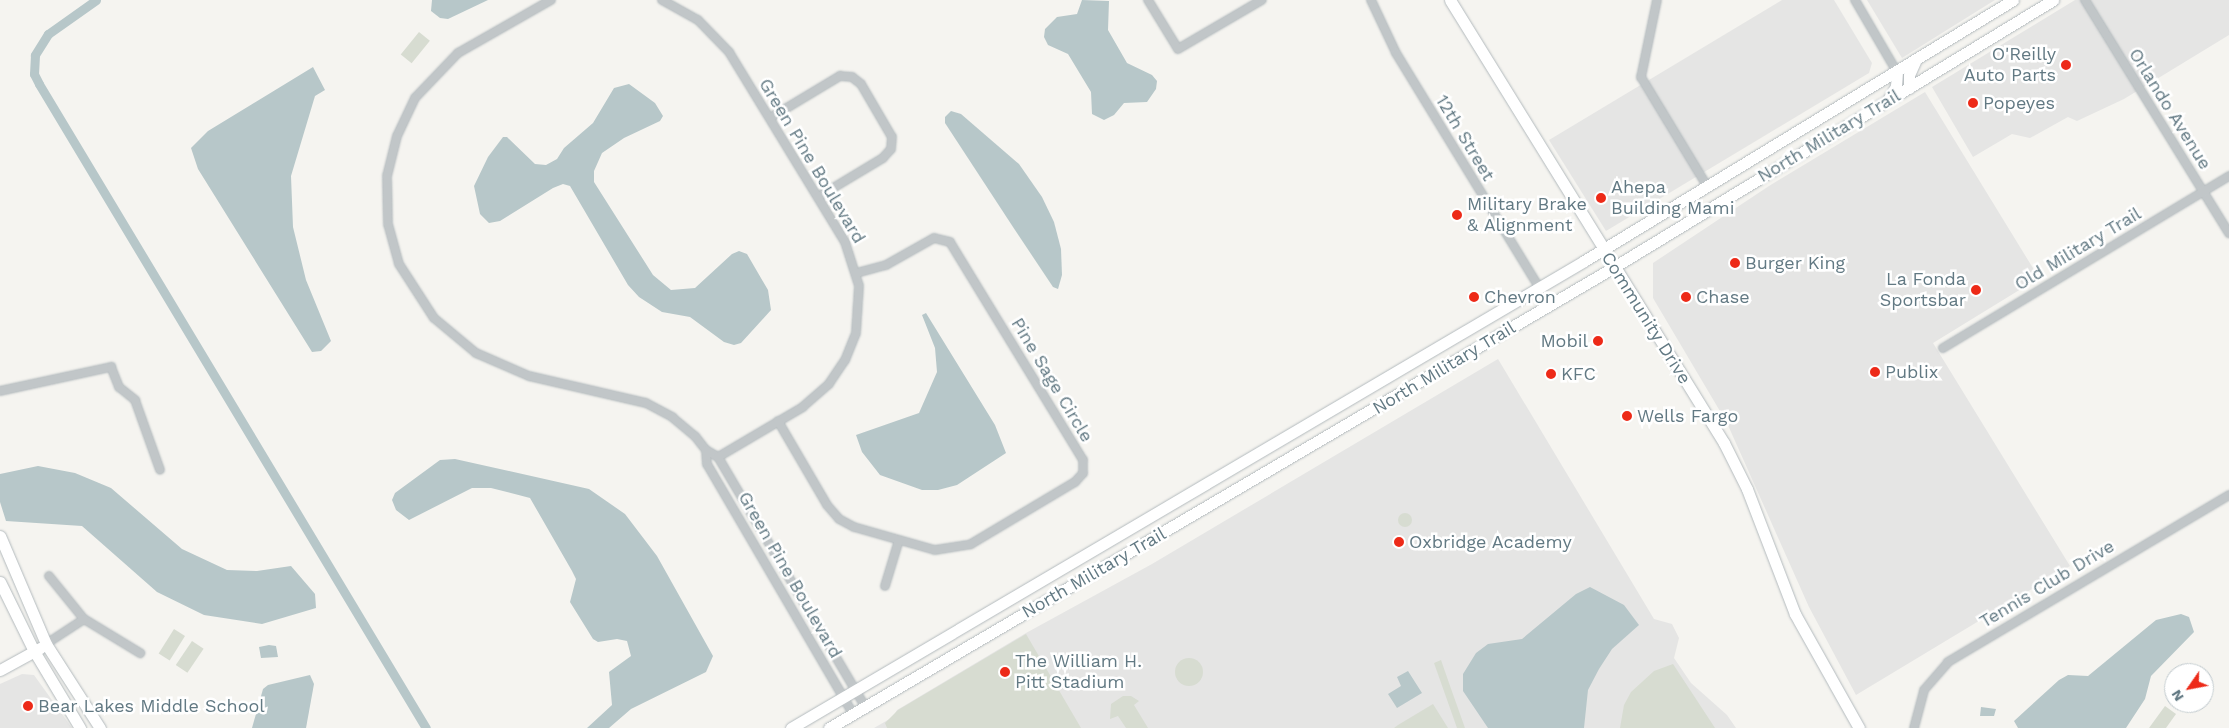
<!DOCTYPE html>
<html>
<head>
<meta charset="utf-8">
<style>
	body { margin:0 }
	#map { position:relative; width:2229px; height:728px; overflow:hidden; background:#f5f4f0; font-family:"Work Sans",sans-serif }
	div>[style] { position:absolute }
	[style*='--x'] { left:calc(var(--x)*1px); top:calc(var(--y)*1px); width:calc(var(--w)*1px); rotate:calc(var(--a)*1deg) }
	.built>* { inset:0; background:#e5e5e4 }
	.green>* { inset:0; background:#d7dcd1; transform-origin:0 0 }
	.round { border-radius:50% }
	.water>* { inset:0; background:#b7c7c9 }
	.canal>* { height:9px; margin:-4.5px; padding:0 4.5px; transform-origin:4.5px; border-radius:4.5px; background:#b7c7c9 }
	.roads { filter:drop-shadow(0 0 1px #b3babd) drop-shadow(0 0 1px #b3babd) }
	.street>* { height:8px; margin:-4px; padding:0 4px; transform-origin:4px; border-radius:4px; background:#c1c6c8 }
	.secondary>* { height:11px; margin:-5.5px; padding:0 5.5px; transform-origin:5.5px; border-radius:5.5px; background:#fff }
	.dots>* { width:14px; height:14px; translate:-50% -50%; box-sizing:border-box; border:2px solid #fff; border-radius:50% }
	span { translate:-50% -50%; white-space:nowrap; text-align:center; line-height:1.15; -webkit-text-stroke:5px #fff; paint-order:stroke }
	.poi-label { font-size:18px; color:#627983 }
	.right { translate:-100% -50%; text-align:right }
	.left { translate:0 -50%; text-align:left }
	.street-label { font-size:18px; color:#627983 }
	.north { position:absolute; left:2164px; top:663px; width:50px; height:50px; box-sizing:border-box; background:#fff; border:1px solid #c0c9cd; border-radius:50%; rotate:237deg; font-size:14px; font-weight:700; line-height:20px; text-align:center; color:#627983 }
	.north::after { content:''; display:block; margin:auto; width:18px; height:22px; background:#ed2a18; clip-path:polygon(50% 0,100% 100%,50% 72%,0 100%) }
</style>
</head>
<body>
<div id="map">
	<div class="built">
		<i style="clip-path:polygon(1782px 0,1834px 0,1872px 63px,1869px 73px,1606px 231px,1549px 140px)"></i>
		<i style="clip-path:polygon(1867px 0,1995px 0,1902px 58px)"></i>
		<i style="clip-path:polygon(2075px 0,2229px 0,2229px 35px,2124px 99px,2077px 121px,2068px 117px,2030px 138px,2012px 134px,1973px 157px,1932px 87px)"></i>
		<i style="clip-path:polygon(1925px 92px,2039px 278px,1933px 343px,2070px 566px,1856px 695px,1809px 607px,1727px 423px,1653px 298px,1653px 263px,1769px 186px)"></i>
		<i style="clip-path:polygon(1498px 359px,1654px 619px,1672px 624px,1679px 638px,1674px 658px,1691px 683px,1727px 715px,1736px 728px,874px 728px,893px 717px,897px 710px,1026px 633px,1152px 564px)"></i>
		<i style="clip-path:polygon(22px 674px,34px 675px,72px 728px,0 728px,0 684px)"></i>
	</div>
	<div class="green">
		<i style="left:419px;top:32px;width:14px;height:29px;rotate:39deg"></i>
		<i class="round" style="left:1398px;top:513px;width:14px;height:14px"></i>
		<i style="left:174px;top:629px;width:13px;height:29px;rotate:32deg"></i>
		<i style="clip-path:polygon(1026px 634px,1081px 728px,887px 728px,885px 723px,898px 710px)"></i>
		<i style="left:192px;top:641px;width:14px;height:29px;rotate:34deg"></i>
		<i class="round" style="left:1175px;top:658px;width:28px;height:28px"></i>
		<i style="clip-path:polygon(1441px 660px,1449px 683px,1465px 728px,1457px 728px,1434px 663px)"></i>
		<i style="clip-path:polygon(1673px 664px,1715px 728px,1620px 728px,1624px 705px,1631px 692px,1654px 671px)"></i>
		<i style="clip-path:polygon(1123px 696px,1131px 696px,1139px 701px,1134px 705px,1148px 728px,1126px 728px,1118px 716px,1110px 719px,1111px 704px)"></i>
		<i style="clip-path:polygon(1433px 704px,1448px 728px,1394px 728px,1398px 725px)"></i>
		<i style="clip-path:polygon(2165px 706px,2176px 714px,2166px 728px,2149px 728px)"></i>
	</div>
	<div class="water">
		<i style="clip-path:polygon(432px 0,488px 0,448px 19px,440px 18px,431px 11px)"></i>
		<i style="clip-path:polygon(1082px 0,1109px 1px,1108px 30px,1127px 63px,1152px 75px,1157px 81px,1156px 89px,1147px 102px,1124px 103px,1114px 115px,1104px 120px,1092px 114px,1091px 92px,1068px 54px,1048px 45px,1044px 37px,1045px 29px,1057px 17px,1077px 14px)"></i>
		<i style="clip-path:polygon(313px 67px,325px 90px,315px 96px,291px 176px,293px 227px,306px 280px,331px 341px,321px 351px,312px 352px,198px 169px,191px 148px,208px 131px)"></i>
		<i style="clip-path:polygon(629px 84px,655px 103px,663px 116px,660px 121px,624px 138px,602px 153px,594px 171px,594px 182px,653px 275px,671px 290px,695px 288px,732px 254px,739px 251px,747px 254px,768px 290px,771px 310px,741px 343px,734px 345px,724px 342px,690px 317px,662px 312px,639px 297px,628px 285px,570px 186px,563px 184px,553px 188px,500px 221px,489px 223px,480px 214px,474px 186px,488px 157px,503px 137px,507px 137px,535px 164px,546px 165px,557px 159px,564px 148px,593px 123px,614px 88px)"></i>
		<i style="clip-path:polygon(951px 111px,961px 114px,1019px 164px,1042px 197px,1054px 222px,1061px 249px,1062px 275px,1058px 289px,1053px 287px,1013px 227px,945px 123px,945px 117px)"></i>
		<i style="clip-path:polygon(926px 313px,995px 425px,1006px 453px,957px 485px,938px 490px,922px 490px,880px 475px,862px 452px,856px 435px,919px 413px,937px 372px,935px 348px,922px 315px)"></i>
		<i style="clip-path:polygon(455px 459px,589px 489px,625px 514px,657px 556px,713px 656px,706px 672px,631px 709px,609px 728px,587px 728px,612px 705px,609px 672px,631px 656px,627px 641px,617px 639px,598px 642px,593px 639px,570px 602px,576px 579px,572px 571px,530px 498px,491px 488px,472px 488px,409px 520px,396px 510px,392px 500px,395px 493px,440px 460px)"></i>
		<i style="clip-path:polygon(38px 466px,75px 473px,111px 488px,182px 549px,227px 570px,257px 571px,291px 566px,315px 594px,316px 608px,262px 624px,204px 615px,157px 592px,82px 526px,6px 521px,0 502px,0 474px)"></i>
		<i style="clip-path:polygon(1590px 587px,1624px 605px,1639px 625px,1612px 649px,1599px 669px,1588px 690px,1584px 728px,1488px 728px,1463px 691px,1463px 674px,1476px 653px,1488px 644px,1522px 639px,1576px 594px)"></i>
		<i style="clip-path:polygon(2181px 614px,2189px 617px,2194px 632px,2151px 676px,2145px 699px,2126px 728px,2018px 728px,2014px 721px,2059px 680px,2068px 675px,2088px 676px,2156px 620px)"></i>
		<i style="clip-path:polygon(269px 645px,276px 646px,278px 657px,261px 658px,259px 647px)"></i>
		<i style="clip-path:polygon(1408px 671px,1422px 693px,1397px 708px,1388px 694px,1401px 686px,1397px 677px)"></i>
		<i style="clip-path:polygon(310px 675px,314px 684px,306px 728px,252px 728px,263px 689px,268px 685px)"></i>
		<i style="clip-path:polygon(1981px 707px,1996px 709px,1994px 716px,1980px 716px)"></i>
	</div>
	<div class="canal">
		<i style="--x:96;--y:0;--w:59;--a:144.7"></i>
		<i style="--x:48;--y:34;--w:25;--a:122"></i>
		<i style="--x:35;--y:55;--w:19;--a:93"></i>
		<i style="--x:34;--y:74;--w:11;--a:63"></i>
		<i style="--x:39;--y:84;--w:751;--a:59"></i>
	</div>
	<div class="roads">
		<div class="street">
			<i style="--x:551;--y:0;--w:107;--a:150.3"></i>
			<i style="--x:458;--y:53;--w:62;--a:133.7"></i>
			<i style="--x:415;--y:98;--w:42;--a:115.3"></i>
			<i style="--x:397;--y:136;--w:41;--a:104"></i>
			<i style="--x:387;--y:176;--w:48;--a:88.8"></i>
			<i style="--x:388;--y:224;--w:41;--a:74.6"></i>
			<i style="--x:399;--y:264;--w:64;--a:57.1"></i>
			<i style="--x:434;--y:318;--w:55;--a:39.8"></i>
			<i style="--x:476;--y:353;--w:58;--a:23.5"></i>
			<i style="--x:529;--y:376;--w:120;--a:13"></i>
			<i style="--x:646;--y:403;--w:30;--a:28"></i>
			<i style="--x:672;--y:417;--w:30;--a:40"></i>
			<i style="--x:695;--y:436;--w:18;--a:52"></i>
			<i style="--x:706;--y:450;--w:14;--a:30"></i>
			<i style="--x:718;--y:457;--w:290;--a:59.5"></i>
			<i style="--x:662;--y:0;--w:41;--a:29.1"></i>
			<i style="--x:698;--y:20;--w:45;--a:45.9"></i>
			<i style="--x:729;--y:52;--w:223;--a:58.6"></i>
			<i style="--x:845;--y:242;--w:46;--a:72.3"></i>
			<i style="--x:859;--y:286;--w:47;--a:93.7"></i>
			<i style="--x:856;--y:333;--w:29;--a:112"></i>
			<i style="--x:845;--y:360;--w:29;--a:124"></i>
			<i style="--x:829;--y:384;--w:35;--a:139"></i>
			<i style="--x:803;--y:407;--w:99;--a:149.5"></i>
			<i style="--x:1148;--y:0;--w:57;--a:58.5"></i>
			<i style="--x:1178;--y:49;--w:97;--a:-30.3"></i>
			<i style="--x:1371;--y:0;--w:59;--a:64.7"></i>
			<i style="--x:1396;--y:53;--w:274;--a:58.6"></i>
			<i style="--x:1657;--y:0;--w:79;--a:101.7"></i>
			<i style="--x:1641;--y:77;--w:127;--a:58.8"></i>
			<i style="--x:1855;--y:0;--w:83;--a:59.7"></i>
			<i style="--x:2085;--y:0;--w:274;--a:58.3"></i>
			<i style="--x:770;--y:118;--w:82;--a:-31"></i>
			<i style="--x:840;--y:76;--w:12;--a:5"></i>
			<i style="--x:852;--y:77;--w:11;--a:38"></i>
			<i style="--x:861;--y:84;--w:61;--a:59.7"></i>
			<i style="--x:892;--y:137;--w:12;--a:95"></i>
			<i style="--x:891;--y:149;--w:12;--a:132"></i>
			<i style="--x:883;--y:158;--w:76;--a:149"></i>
			<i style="--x:1943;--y:348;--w:334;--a:-31"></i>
			<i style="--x:0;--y:391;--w:114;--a:-12.2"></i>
			<i style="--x:111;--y:367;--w:22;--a:68"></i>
			<i style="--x:119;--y:387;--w:21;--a:39"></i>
			<i style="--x:135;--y:400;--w:74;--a:70.3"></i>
			<i style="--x:778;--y:421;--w:97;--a:59.7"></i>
			<i style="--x:827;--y:505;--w:18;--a:49"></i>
			<i style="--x:839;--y:519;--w:17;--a:28"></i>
			<i style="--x:854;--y:527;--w:84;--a:15.9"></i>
			<i style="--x:935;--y:550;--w:36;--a:-9"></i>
			<i style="--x:971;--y:544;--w:121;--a:-30.8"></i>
			<i style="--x:1075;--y:482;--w:12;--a:-48"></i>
			<i style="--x:1083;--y:473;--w:13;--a:-90"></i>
			<i style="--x:1083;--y:460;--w:255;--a:-121.4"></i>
			<i style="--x:950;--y:242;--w:16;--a:-166"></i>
			<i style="--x:934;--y:238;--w:55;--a:150.6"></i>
			<i style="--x:886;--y:265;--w:31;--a:165"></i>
			<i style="--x:706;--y:450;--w:14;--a:86"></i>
			<i style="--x:707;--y:464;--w:290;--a:59.7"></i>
			<i style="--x:49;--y:576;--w:55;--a:50.9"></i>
			<i style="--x:84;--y:619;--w:66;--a:31.3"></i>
			<i style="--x:885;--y:586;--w:48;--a:-73.1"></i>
			<i style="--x:46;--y:644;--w:45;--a:-33.3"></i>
			<i style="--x:1914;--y:728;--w:39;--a:-75"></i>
			<i style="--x:1924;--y:690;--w:37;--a:-49"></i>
			<i style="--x:1948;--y:662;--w:327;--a:-30.7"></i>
		</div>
		<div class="secondary">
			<i style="--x:1450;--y:0;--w:521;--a:58.26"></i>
			<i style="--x:1724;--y:443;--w:51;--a:63.4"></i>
			<i style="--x:1747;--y:489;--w:134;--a:69"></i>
			<i style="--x:1795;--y:614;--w:131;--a:60.7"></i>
			<i style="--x:1909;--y:88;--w:13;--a:-90"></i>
			<i style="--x:1909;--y:75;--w:17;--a:-66"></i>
			<i style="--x:1888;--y:100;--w:16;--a:-60"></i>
			<i style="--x:1896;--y:86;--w:14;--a:-86"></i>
			<i style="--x:0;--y:536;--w:117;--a:66.9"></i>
			<i style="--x:46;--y:644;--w:100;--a:57.3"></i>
			<i style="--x:0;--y:582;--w:77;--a:63.8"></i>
			<i style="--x:34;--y:651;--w:90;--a:59.1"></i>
			<i style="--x:0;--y:670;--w:46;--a:-28.8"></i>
			<i style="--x:791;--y:728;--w:920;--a:-30.49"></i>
			<i style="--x:1584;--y:261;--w:502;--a:-31.32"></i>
			<i style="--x:829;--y:728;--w:910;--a:-30.42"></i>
			<i style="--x:1614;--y:267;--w:514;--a:-31.31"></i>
		</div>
	</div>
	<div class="dots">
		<i style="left:2066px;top:65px;background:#ed2a18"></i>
		<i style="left:1973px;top:103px;background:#ed2a18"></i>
		<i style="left:1601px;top:198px;background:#ed2a18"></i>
		<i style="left:1457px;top:215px;background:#ed2a18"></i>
		<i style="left:1735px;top:263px;background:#ed2a18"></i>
		<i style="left:1976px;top:290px;background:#ed2a18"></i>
		<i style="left:1474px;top:297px;background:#ed2a18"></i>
		<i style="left:1686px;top:297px;background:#ed2a18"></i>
		<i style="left:1598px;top:341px;background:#ed2a18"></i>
		<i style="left:1875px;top:372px;background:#ed2a18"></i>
		<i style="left:1551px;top:374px;background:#ed2a18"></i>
		<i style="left:1627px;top:416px;background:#ed2a18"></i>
		<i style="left:1399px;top:542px;background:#ed2a18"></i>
		<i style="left:1005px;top:672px;background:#ed2a18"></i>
		<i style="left:28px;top:706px;background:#ed2a18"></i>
	</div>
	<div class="poi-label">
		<span class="right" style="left:2056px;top:65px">O'Reilly<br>Auto Parts</span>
		<span class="left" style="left:1983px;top:103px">Popeyes</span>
		<span class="left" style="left:1611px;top:198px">Ahepa<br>Building Mami</span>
		<span class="left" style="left:1467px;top:215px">Military Brake<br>&amp; Alignment</span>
		<span class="left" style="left:1745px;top:263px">Burger King</span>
		<span class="right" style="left:1966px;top:290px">La Fonda<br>Sportsbar</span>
		<span class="left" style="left:1484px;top:297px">Chevron</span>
		<span class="left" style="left:1696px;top:297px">Chase</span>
		<span class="right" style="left:1588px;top:341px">Mobil</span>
		<span class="left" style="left:1885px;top:372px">Publix</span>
		<span class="left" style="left:1561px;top:374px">KFC</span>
		<span class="left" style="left:1637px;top:416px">Wells Fargo</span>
		<span class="left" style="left:1409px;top:542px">Oxbridge Academy</span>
		<span class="left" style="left:1015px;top:672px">The William H.<br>Pitt Stadium</span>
		<span class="left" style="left:38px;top:706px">Bear Lakes Middle School</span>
	</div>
	<div class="street-label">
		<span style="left:2170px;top:109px;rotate:58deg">Orlando Avenue</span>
		<span style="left:1829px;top:136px;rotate:-31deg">North Military Trail</span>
		<span style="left:1465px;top:138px;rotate:59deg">12th Street</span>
		<span style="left:812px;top:161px;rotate:59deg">Green Pine Boulevard</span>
		<span style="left:2078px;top:249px;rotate:-31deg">Old Military Trail</span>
		<span style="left:1646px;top:318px;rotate:58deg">Community Drive</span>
		<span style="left:1444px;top:368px;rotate:-31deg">North Military Trail</span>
		<span style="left:1052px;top:380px;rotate:59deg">Pine Sage Circle</span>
		<span style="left:1094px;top:573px;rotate:-30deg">North Military Trail</span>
		<span style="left:790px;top:575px;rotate:60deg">Green Pine Boulevard</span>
		<span style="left:2047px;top:584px;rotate:-31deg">Tennis Club Drive</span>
	</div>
	<div class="north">N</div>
</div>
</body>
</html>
